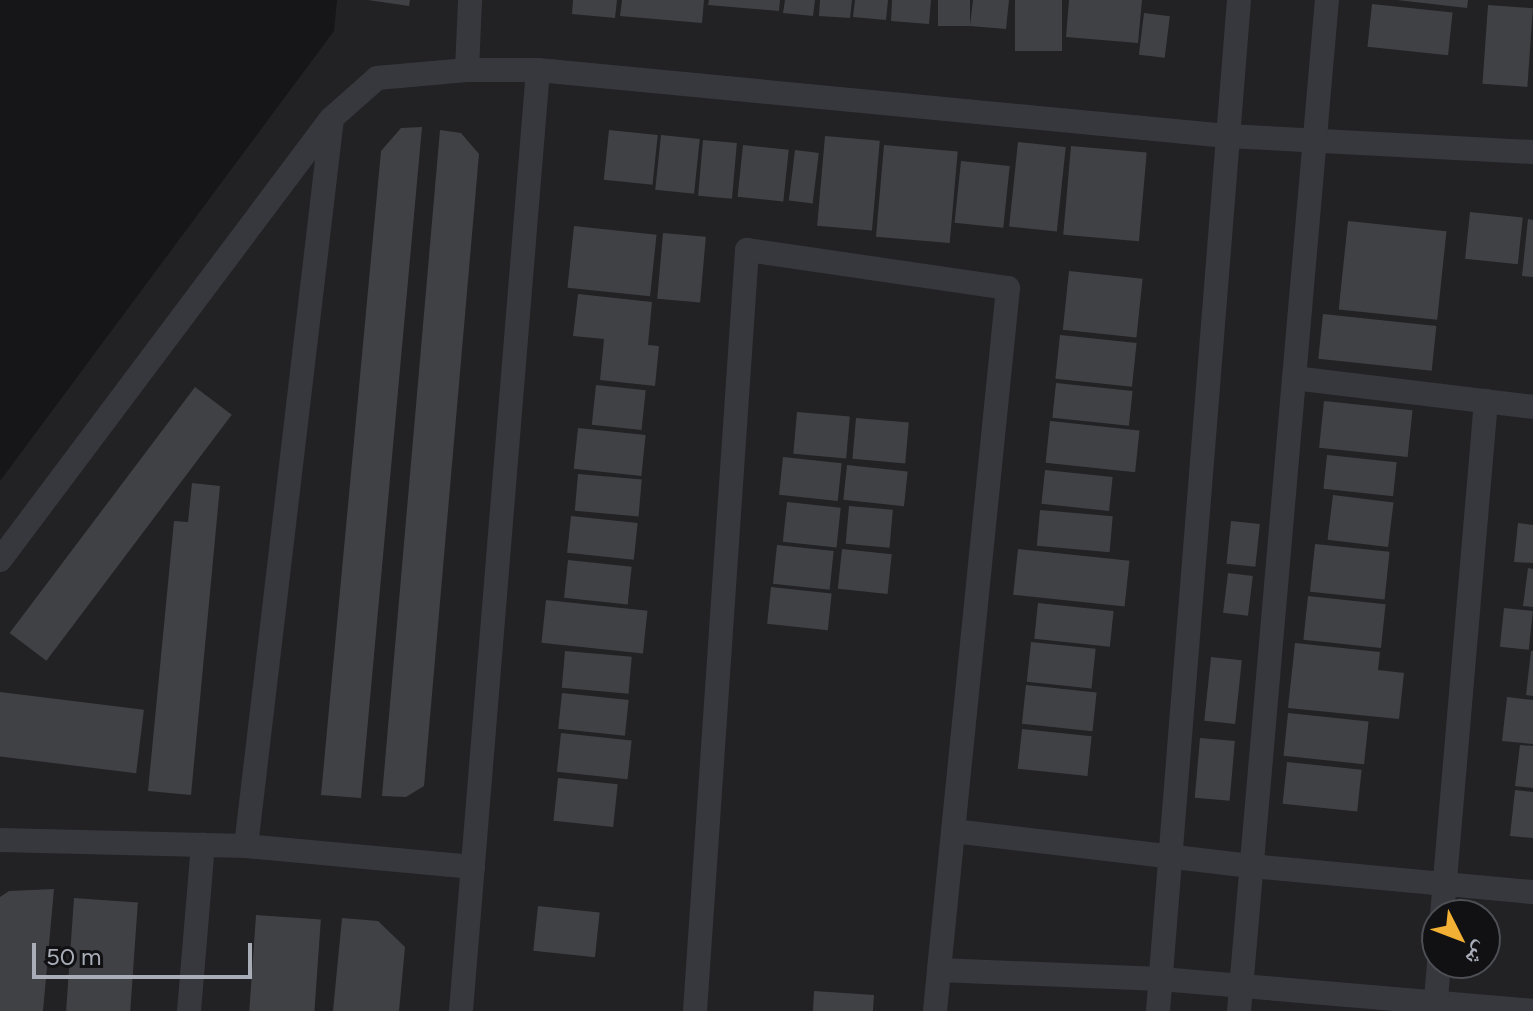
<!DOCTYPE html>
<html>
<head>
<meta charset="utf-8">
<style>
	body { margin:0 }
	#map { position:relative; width:1533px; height:1011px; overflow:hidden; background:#161618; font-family:Figtree,"Noto Naskh Arabic",sans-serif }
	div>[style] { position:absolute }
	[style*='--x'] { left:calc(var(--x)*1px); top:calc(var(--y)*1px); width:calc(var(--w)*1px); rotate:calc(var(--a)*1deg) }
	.built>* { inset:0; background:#222225 }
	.building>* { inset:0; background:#404145; transform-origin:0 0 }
	.minor>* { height:24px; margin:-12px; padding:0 12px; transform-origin:12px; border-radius:12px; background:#37383d }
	span { translate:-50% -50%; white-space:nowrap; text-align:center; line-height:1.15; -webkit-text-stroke:6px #111113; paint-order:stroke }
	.north { position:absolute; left:1421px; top:899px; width:80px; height:80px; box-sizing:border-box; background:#111113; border:2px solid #4d4f55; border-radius:50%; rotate:132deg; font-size:22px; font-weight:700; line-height:32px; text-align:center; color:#a8adb8 }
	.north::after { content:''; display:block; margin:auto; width:28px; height:36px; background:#f2b134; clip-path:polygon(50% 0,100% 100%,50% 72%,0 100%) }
	.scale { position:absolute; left:32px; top:943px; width:220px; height:36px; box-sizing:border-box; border:4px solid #a8adb8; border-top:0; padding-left:10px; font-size:24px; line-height:28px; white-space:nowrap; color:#a8adb8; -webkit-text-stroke:6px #111113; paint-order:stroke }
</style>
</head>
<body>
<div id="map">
	<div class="built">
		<i style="clip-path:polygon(evenodd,337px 0,1533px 0,1533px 1011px,0 1011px,0 481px,334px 31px,337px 0,1437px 915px,1485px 915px,1485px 963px,1437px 963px,1437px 915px)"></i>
	</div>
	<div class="building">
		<i style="clip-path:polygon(368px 0,410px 0,409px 6px)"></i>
		<i style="clip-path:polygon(573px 0,617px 0,615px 18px,572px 14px)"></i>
		<i style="clip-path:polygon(622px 0,704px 0,702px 23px,620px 16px)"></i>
		<i style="clip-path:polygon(709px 0,780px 0,779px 11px,708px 5px)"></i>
		<i style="clip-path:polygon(785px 0,815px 0,813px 16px,783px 13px)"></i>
		<i style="clip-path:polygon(820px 0,852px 0,850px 18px,819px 16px)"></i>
		<i style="clip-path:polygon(855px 0,888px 0,886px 20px,853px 17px)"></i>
		<i style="clip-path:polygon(892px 0,931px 0,929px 24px,891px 21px)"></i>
		<i style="left:938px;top:0;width:32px;height:26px"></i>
		<i style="clip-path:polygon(973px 0,1009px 0,1006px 29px,970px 26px)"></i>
		<i style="left:1015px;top:0;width:47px;height:51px"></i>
		<i style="clip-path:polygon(1069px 0,1142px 0,1138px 43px,1066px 37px)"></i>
		<i style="clip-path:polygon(1397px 0,1468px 0,1467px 8px)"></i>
		<i style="left:1372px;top:4px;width:81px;height:43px;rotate:6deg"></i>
		<i style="left:1488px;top:5px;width:45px;height:79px;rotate:4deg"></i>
		<i style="left:1144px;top:13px;width:26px;height:42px;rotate:7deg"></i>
		<i style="clip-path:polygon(422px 127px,361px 798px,321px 795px,381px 151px,401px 128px)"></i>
		<i style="clip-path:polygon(440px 130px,461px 133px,479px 154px,424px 786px,406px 797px,382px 796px)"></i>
		<i style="left:609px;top:130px;width:49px;height:50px;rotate:6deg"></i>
		<i style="left:661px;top:135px;width:39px;height:55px;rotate:6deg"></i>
		<i style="left:825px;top:136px;width:55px;height:90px;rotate:5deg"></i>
		<i style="left:703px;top:140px;width:34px;height:56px;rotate:5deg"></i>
		<i style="left:1018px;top:142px;width:48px;height:85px;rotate:6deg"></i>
		<i style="left:743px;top:145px;width:46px;height:52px;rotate:6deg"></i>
		<i style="left:884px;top:145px;width:74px;height:92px;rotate:5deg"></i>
		<i style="left:1071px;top:146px;width:76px;height:89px;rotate:5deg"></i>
		<i style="left:795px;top:150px;width:24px;height:51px;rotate:7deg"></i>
		<i style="left:961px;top:161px;width:49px;height:62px;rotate:6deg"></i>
		<i style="left:1470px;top:212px;width:53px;height:47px;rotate:6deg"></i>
		<i style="clip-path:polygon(1528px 219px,1533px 220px,1533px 277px,1522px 276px)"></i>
		<i style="left:1348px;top:221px;width:99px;height:89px;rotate:6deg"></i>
		<i style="left:574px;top:226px;width:83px;height:62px;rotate:6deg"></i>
		<i style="left:663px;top:233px;width:43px;height:66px;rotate:5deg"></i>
		<i style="left:1069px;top:271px;width:74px;height:59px;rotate:6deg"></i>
		<i style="clip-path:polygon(578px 294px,652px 302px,648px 345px,659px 346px,655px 386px,600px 380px,604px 339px,573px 336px)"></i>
		<i style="left:1323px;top:314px;width:114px;height:45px;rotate:6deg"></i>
		<i style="left:1060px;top:335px;width:77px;height:44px;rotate:6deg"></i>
		<i style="left:1056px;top:383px;width:77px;height:35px;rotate:6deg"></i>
		<i style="left:596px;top:385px;width:50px;height:40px;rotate:6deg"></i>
		<i style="left:195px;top:387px;width:46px;height:308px;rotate:37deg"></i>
		<i style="left:1324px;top:401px;width:89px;height:47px;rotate:6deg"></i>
		<i style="left:797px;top:412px;width:53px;height:42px;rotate:5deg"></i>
		<i style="left:856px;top:418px;width:53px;height:41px;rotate:5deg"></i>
		<i style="left:1050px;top:421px;width:90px;height:42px;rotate:6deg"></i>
		<i style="left:578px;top:428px;width:68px;height:41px;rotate:6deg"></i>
		<i style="left:1327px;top:455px;width:70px;height:34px;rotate:6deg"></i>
		<i style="left:783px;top:457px;width:59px;height:38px;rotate:6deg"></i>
		<i style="left:847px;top:465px;width:61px;height:35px;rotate:6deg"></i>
		<i style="left:1045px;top:470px;width:68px;height:34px;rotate:6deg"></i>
		<i style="left:578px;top:474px;width:64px;height:37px;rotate:5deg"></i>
		<i style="clip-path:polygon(192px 483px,220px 486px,191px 795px,148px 791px,174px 521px,188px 522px)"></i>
		<i style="left:1333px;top:495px;width:61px;height:45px;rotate:7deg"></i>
		<i style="left:787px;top:502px;width:54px;height:40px;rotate:6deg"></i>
		<i style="left:849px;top:506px;width:44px;height:38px;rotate:5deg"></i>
		<i style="left:1040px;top:510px;width:73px;height:36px;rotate:5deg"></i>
		<i style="left:571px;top:516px;width:67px;height:37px;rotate:6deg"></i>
		<i style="left:1231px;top:521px;width:29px;height:43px;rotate:6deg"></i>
		<i style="clip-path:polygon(1518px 523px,1533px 525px,1533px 563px,1514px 562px)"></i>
		<i style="left:1315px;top:544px;width:75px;height:48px;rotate:6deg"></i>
		<i style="left:777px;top:545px;width:57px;height:39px;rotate:6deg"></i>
		<i style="left:842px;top:549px;width:50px;height:40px;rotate:6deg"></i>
		<i style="left:1018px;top:549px;width:112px;height:46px;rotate:6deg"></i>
		<i style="left:568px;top:560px;width:64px;height:38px;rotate:6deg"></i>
		<i style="clip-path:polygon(1528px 568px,1533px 569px,1533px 607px,1523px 606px)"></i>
		<i style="left:1228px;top:573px;width:25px;height:40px;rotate:7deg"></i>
		<i style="left:771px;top:587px;width:61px;height:37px;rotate:6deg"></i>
		<i style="left:1308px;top:596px;width:78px;height:44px;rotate:6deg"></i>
		<i style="left:546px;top:600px;width:102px;height:43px;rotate:6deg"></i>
		<i style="left:1038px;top:603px;width:76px;height:36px;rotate:6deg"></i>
		<i style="left:1504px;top:608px;width:29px;height:39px;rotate:6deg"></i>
		<i style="left:1031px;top:642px;width:65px;height:40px;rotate:6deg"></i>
		<i style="clip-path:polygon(1295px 643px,1380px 652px,1378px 670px,1404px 673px,1399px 719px,1288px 708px)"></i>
		<i style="left:565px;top:651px;width:67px;height:37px;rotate:5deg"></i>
		<i style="clip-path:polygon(1531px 651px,1533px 651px,1533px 696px,1526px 695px)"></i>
		<i style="left:1211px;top:657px;width:31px;height:64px;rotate:6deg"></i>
		<i style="left:1026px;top:685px;width:71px;height:39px;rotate:6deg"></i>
		<i style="left:0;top:692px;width:145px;height:64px;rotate:7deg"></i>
		<i style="left:562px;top:693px;width:67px;height:36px;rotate:6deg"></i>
		<i style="clip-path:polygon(1507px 697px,1533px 700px,1533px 744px,1502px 741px)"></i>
		<i style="left:1288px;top:713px;width:81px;height:43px;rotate:6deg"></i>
		<i style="left:1022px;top:729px;width:70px;height:40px;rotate:6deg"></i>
		<i style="left:561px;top:733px;width:71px;height:39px;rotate:6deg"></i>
		<i style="left:1200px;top:738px;width:35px;height:60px;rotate:5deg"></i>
		<i style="clip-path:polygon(1520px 745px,1533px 746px,1533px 788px,1515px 786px)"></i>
		<i style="left:1287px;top:762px;width:75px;height:42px;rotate:6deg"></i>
		<i style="left:558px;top:778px;width:60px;height:43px;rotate:6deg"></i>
		<i style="clip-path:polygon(1515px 790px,1533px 792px,1533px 838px,1510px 836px)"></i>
		<i style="clip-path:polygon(54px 889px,43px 1011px,0 1011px,0 897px,9px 891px)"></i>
		<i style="left:74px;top:898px;width:64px;height:113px;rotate:4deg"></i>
		<i style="left:538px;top:906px;width:62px;height:45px;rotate:6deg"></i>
		<i style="left:256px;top:915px;width:65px;height:96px;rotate:4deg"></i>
		<i style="clip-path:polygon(342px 918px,378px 921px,405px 947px,399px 1011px,333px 1011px)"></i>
		<i style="clip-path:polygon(814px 991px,874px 995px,873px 1011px,813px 1011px)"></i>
	</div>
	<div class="minor">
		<i style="--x:467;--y:70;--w:70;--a:-87.5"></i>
		<i style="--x:538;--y:70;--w:692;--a:5.47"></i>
		<i style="--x:1227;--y:136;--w:306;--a:3"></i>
		<i style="--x:1294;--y:378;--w:241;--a:6.9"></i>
		<i style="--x:0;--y:560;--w:550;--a:-53.13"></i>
		<i style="--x:953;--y:831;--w:300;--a:6.7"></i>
		<i style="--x:1251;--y:866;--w:283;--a:5.3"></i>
		<i style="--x:0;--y:840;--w:246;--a:1.4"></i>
		<i style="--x:246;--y:846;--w:228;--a:5.3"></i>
		<i style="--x:246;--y:846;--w:733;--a:-83.26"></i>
		<i style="--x:332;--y:118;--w:60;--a:-41.6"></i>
		<i style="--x:377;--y:78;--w:90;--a:-5.1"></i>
		<i style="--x:467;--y:70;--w:71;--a:0"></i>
		<i style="--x:538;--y:70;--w:944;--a:94.68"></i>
		<i style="--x:1442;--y:915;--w:516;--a:-85.11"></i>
		<i style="--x:189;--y:1011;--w:167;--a:-85.2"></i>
		<i style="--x:695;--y:1011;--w:763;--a:-86.09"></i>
		<i style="--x:747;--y:250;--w:264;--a:8.3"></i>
		<i style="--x:1008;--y:288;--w:685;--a:95.78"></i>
		<i style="--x:935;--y:1011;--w:41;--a:-84.4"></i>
		<i style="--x:939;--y:970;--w:222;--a:2.3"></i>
		<i style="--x:1161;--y:979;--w:373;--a:4.9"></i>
		<i style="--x:1158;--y:1011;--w:1014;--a:-85.42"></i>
		<i style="--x:1239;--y:1011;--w:1015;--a:-85.03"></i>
		<i style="--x:1435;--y:1011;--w:48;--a:-85.2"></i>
	</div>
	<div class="north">ش</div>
	<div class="scale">50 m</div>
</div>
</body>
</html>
